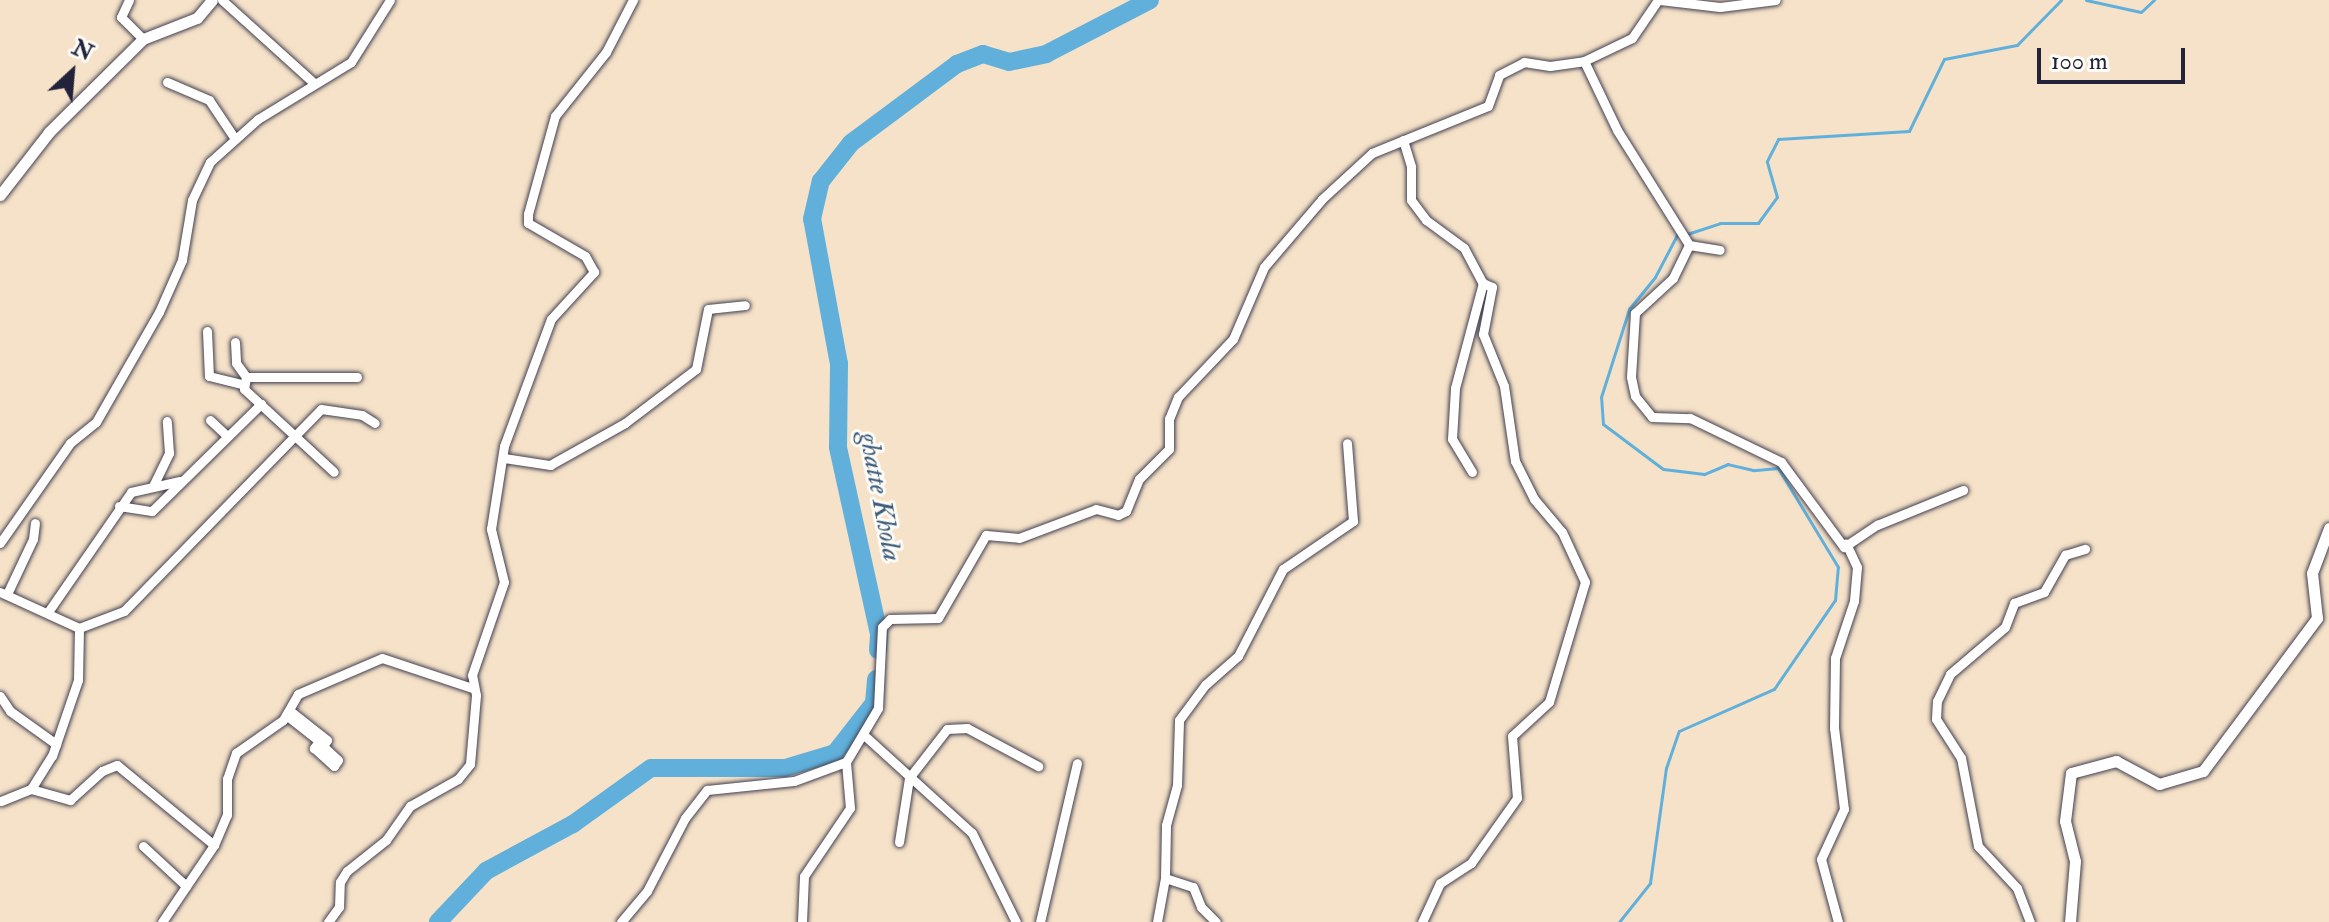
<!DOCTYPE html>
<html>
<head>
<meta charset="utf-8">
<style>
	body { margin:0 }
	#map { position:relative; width:2329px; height:922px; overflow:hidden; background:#f5e2c8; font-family:"IM FELL Double Pica",serif }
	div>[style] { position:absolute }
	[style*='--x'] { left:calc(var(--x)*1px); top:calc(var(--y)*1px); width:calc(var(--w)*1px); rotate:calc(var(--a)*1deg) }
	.stream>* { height:3px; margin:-1.5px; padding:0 1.5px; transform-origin:1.5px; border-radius:1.5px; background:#60b0db }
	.river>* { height:18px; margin:-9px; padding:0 9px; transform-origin:9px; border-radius:9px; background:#60b0db }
	.roads { filter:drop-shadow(0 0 2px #423f50) drop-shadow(0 0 2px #423f50) }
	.minor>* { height:9px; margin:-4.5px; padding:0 4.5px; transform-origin:4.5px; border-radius:4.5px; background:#fff }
	.tertiary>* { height:11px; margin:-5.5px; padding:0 5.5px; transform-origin:5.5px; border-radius:5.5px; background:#fff }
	span { translate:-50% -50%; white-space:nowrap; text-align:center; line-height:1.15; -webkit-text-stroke:6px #fdfcf7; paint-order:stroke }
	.water-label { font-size:28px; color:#3b5b7b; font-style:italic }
	.north { position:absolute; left:32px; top:32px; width:80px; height:80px; -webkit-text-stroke:6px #fdfcf7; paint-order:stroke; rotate:26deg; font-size:22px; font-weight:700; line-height:32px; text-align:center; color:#22223b }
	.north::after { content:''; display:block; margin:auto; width:28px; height:36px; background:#22223b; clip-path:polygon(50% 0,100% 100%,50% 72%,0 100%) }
	.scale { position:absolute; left:2037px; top:48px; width:148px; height:36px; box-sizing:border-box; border:4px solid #22223b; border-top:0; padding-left:10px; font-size:24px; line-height:28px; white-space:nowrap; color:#22223b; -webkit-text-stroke:6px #fdfcf7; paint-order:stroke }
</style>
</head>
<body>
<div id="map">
	<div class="stream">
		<i style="--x:2086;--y:0;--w:56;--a:12.3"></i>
		<i style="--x:2141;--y:12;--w:18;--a:-43"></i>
		<i style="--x:1687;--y:234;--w:35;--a:-18"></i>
		<i style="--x:1720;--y:223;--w:38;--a:0"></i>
		<i style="--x:1758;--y:223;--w:32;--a:-54"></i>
		<i style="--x:1777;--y:197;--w:37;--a:-106"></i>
		<i style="--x:1767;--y:161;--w:25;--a:-63"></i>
		<i style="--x:1778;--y:139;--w:131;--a:-3.5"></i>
		<i style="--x:1909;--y:131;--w:80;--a:-64.1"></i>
		<i style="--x:1944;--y:59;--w:74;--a:-10.9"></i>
		<i style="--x:2017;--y:45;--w:63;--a:-45.6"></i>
		<i style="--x:1619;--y:922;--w:50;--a:-51.5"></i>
		<i style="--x:1650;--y:883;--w:116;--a:-82.1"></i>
		<i style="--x:1666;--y:768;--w:39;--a:-71"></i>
		<i style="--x:1679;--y:731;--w:104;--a:-23.9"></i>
		<i style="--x:1774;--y:689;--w:108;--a:-55.6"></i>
		<i style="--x:1835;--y:600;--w:33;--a:-85"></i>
		<i style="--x:1838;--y:567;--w:116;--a:-121.2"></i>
		<i style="--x:1778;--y:468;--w:25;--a:175"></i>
		<i style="--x:1753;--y:470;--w:26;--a:-167"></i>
		<i style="--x:1728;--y:464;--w:26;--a:157"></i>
		<i style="--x:1704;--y:474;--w:41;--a:-173"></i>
		<i style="--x:1663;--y:469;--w:75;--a:-143.1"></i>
		<i style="--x:1603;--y:424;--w:27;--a:-94"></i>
		<i style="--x:1601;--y:397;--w:92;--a:-72.3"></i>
		<i style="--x:1629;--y:309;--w:41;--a:-50.9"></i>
		<i style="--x:1655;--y:277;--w:50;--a:-62.4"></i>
	</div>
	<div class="river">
		<i style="--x:878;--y:650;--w:16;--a:-86"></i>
		<i style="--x:879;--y:634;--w:191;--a:-102.4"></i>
		<i style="--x:838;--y:447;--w:83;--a:-89.3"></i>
		<i style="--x:839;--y:364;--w:147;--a:-100.5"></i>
		<i style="--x:812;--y:219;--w:39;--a:-77"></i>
		<i style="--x:821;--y:181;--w:48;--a:-51.7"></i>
		<i style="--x:851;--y:143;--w:132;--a:-36.7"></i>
		<i style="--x:957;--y:64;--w:28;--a:-21"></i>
		<i style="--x:983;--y:54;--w:27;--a:17"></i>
		<i style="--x:1009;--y:62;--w:38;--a:-12"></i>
		<i style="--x:1046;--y:54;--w:117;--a:-27.4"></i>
		<i style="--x:438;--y:922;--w:70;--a:-46.7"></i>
		<i style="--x:486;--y:871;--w:99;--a:-28.4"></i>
		<i style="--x:573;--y:824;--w:96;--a:-35.7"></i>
		<i style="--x:651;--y:768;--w:134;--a:0"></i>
		<i style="--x:785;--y:768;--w:52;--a:-16.7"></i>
		<i style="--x:835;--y:753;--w:63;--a:-52"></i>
		<i style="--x:874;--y:703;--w:24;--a:-85"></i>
	</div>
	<div class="roads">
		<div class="minor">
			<i style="--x:129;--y:0;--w:19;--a:115"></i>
			<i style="--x:121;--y:17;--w:31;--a:45"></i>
			<i style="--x:222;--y:0;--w:124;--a:42.1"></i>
			<i style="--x:1660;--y:0;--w:60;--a:6.7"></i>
			<i style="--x:1720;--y:7;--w:56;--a:-7.1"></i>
			<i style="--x:1584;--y:61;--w:76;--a:64.4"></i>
			<i style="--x:1617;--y:130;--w:136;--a:57.9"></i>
			<i style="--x:1689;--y:245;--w:31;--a:9"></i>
			<i style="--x:167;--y:82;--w:46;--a:23.2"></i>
			<i style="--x:209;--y:100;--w:47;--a:56.3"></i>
			<i style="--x:1403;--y:140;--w:28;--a:73"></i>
			<i style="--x:1411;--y:167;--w:33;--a:90"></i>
			<i style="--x:1411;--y:200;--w:25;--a:53"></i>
			<i style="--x:1426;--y:220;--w:47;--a:36.4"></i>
			<i style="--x:1464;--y:248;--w:40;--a:62"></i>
			<i style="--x:1483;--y:283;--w:10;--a:24"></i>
			<i style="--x:1492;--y:287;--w:48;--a:100.8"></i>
			<i style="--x:1483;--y:334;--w:56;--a:68"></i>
			<i style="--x:1504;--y:386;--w:76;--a:81.7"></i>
			<i style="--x:1515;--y:461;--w:42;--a:63.4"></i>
			<i style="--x:1534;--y:499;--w:43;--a:49.7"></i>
			<i style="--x:1562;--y:532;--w:55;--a:65.3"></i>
			<i style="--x:1585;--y:582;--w:125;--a:106.7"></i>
			<i style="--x:1549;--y:702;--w:50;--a:137.4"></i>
			<i style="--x:1512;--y:736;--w:62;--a:85.4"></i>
			<i style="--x:1517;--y:798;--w:80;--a:125.3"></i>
			<i style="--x:1471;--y:863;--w:37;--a:147"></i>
			<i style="--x:1440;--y:883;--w:43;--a:114.8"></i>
			<i style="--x:1689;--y:245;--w:37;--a:116"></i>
			<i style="--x:1673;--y:278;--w:52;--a:137.4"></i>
			<i style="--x:1635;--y:313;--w:64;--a:93.6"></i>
			<i style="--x:1631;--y:377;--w:19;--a:78"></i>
			<i style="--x:1635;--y:396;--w:27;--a:51"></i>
			<i style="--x:1652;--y:417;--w:38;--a:2"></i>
			<i style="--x:1690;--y:418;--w:101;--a:25.8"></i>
			<i style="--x:1781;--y:462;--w:106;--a:53.5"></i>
			<i style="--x:1844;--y:547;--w:40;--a:-34"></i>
			<i style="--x:1877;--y:525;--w:93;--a:-22.1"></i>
			<i style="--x:207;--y:331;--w:45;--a:87.5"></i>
			<i style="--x:209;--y:376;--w:34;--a:14"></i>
			<i style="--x:235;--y:342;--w:21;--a:87"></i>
			<i style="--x:236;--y:363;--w:17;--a:54"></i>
			<i style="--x:246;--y:377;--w:12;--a:99"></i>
			<i style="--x:244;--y:389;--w:122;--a:42.7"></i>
			<i style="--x:246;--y:377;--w:111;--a:0"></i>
			<i style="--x:210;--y:420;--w:23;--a:43"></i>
			<i style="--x:504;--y:458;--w:47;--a:8.7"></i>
			<i style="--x:550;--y:465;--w:86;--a:-29.2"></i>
			<i style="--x:625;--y:423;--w:89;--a:-37.3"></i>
			<i style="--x:696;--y:369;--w:61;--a:-78.7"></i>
			<i style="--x:708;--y:309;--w:37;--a:-6"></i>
			<i style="--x:1472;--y:472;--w:39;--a:-121"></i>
			<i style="--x:1452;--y:439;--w:51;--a:-86.6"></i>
			<i style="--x:1455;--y:388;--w:109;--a:-75.1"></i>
			<i style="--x:153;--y:486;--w:37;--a:-64"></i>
			<i style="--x:169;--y:453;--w:32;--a:-94"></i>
			<i style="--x:119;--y:506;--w:33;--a:9"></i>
			<i style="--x:152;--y:511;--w:153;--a:-44.5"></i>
			<i style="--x:0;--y:543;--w:122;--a:-55"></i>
			<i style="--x:70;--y:443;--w:33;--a:-39"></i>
			<i style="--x:96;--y:422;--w:127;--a:-60.2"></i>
			<i style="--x:159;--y:312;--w:57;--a:-66.1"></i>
			<i style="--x:182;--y:260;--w:61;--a:-80.5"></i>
			<i style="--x:192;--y:200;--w:42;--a:-64.7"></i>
			<i style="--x:210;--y:162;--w:64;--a:-41.9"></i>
			<i style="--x:258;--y:119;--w:109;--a:-31.5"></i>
			<i style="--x:351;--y:62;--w:73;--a:-57.8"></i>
			<i style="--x:0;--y:592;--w:87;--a:24.5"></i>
			<i style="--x:79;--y:628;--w:48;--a:-20.7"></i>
			<i style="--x:124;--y:611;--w:282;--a:-45.7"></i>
			<i style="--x:321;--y:409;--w:41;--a:8.3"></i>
			<i style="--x:362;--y:415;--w:15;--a:32"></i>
			<i style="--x:7;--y:594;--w:61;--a:-64.7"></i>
			<i style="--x:33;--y:539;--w:16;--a:-83"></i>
			<i style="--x:48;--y:612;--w:146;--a:-55.3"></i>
			<i style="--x:131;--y:492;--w:50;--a:-12.7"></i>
			<i style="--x:0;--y:696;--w:18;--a:56"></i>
			<i style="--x:10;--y:711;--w:57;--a:35.7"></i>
			<i style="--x:286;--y:715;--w:42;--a:38.2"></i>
			<i style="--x:319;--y:741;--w:9;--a:126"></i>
			<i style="--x:314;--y:748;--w:27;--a:42"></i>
			<i style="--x:334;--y:766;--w:7;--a:-56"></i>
			<i style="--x:338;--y:760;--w:21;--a:-137"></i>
			<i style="--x:323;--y:746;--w:7;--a:-56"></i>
			<i style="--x:327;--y:740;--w:48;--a:-141.7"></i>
			<i style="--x:865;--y:736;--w:144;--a:42.2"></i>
			<i style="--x:972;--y:833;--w:99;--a:63.7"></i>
			<i style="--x:31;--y:789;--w:41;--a:15.8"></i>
			<i style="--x:70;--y:800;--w:43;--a:-42.2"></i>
			<i style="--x:102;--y:771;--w:16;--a:-22"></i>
			<i style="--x:117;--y:765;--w:126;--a:39.5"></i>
			<i style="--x:1;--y:801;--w:32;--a:-22"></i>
			<i style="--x:31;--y:789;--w:39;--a:-58"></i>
			<i style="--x:52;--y:756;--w:80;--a:-71.1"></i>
			<i style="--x:78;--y:680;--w:52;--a:-88.9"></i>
			<i style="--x:899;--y:842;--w:65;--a:-81.1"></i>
			<i style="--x:909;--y:778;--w:62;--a:-52.2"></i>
			<i style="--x:947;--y:729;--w:20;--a:-3"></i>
			<i style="--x:967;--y:728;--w:81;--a:28.2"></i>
			<i style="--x:143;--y:846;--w:59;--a:42.9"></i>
			<i style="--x:1165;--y:878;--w:29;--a:18"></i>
			<i style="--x:1193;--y:887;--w:22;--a:68"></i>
			<i style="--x:1201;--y:907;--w:21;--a:45"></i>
			<i style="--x:162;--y:922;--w:93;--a:-56"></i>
			<i style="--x:214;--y:845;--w:33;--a:-67"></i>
			<i style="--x:227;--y:815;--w:36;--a:-90"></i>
			<i style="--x:227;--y:779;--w:28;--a:-71"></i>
			<i style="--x:236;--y:753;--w:57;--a:-35.1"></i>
			<i style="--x:283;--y:720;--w:30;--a:-60"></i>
			<i style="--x:298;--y:694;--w:91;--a:-23.2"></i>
			<i style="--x:382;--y:658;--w:95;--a:18.4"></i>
			<i style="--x:328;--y:922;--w:19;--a:-54"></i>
			<i style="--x:339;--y:907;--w:25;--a:-88"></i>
			<i style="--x:340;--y:882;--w:13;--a:-58"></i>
			<i style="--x:347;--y:871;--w:50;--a:-38.5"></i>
			<i style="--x:386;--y:840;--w:42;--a:-54.8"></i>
			<i style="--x:410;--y:806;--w:55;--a:-29.4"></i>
			<i style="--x:458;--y:779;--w:19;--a:-51"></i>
			<i style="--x:470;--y:764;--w:69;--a:-85"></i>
			<i style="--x:476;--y:695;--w:20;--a:-101"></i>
			<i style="--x:472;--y:675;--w:98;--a:-71"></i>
			<i style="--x:504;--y:582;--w:55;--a:-103.8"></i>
			<i style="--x:491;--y:529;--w:84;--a:-81.1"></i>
			<i style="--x:504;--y:446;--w:135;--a:-69.7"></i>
			<i style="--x:551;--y:319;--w:64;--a:-47.5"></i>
			<i style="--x:594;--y:272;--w:18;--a:-119"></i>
			<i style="--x:585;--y:256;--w:66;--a:-149.9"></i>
			<i style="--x:528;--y:223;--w:9;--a:-90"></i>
			<i style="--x:528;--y:214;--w:102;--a:-74.6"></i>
			<i style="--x:555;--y:116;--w:82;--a:-51.4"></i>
			<i style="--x:606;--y:52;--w:59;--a:-62.6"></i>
			<i style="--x:621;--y:922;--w:40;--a:-50"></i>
			<i style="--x:647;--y:891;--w:82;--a:-62.5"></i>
			<i style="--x:685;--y:818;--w:36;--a:-52"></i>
			<i style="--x:707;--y:790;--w:87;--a:-5.9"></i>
			<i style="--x:794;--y:781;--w:55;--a:-20.1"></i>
			<i style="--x:846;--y:762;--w:63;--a:-59.3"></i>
			<i style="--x:878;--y:708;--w:81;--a:-87.2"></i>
			<i style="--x:882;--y:627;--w:11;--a:-45"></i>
			<i style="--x:890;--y:619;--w:48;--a:-1.2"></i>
			<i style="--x:938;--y:618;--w:96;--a:-60"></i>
			<i style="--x:986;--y:535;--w:33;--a:5"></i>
			<i style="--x:1019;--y:538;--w:82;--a:-20.6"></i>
			<i style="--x:1096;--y:509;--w:23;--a:15"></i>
			<i style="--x:1118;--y:515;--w:9;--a:-27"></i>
			<i style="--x:1126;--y:511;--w:35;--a:-68"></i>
			<i style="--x:1139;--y:479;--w:42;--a:-45"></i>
			<i style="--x:1169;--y:449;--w:30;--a:-90"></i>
			<i style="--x:1169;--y:419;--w:24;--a:-68"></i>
			<i style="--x:1178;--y:397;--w:80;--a:-46.5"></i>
			<i style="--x:1233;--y:339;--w:78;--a:-66.7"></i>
			<i style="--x:1264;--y:267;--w:89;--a:-49.5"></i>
			<i style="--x:1322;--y:199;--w:68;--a:-42.6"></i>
			<i style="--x:1372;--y:153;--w:125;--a:-22.1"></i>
			<i style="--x:1488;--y:106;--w:33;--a:-70"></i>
			<i style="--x:1499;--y:75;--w:28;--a:-27"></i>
			<i style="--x:1524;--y:62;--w:26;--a:9"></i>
			<i style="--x:1550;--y:66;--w:34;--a:-8"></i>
			<i style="--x:1584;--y:61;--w:53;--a:-25.6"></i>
			<i style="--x:1632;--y:38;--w:46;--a:-55.6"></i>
			<i style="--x:802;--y:922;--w:46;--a:-87.5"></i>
			<i style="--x:804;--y:876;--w:82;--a:-55.9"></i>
			<i style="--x:850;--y:808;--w:46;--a:-95"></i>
			<i style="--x:1040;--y:922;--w:163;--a:-76.9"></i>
			<i style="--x:1157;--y:922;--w:45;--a:-79.7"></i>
			<i style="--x:1165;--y:878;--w:53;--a:-88.9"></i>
			<i style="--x:1166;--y:825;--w:41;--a:-74.6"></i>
			<i style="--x:1177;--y:785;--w:65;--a:-88.2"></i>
			<i style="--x:1179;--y:720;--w:44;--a:-53.4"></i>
			<i style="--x:1205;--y:685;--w:44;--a:-41.3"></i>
			<i style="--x:1238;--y:656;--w:98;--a:-62.7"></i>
			<i style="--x:1283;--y:569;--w:85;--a:-34.4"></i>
			<i style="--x:1353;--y:521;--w:78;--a:-94.4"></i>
			<i style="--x:1838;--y:922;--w:65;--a:-105.1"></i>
			<i style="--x:1821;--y:859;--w:55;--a:-65.3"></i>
			<i style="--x:1844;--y:809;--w:82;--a:-97"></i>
			<i style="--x:1834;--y:728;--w:70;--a:-89.2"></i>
			<i style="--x:1835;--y:658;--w:60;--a:-71.6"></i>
			<i style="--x:1854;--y:601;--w:34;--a:-85"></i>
			<i style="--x:1857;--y:567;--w:26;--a:-115"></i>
			<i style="--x:2030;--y:922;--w:36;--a:-111"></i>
			<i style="--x:2017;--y:888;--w:57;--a:-132.9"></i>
			<i style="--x:1978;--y:846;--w:90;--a:-100.9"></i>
			<i style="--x:1961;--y:758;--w:46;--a:-122.7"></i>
			<i style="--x:1936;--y:719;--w:18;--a:-87"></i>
			<i style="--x:1937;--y:701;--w:30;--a:-64"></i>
			<i style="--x:1950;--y:674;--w:72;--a:-40.5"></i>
			<i style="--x:2005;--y:627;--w:26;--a:-69"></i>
			<i style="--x:2014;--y:603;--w:32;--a:-20"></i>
			<i style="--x:2044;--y:592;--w:43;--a:-60.4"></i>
			<i style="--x:2065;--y:555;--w:21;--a:-17"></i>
		</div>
		<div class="tertiary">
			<i style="--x:0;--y:195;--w:80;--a:-52.1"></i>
			<i style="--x:49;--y:132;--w:132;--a:-44.7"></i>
			<i style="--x:143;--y:39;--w:58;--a:-21.3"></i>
			<i style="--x:197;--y:18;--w:23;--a:-50"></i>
			<i style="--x:2070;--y:922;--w:61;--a:-85.3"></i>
			<i style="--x:2075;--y:861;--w:41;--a:-104"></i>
			<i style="--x:2065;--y:821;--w:48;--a:-82.9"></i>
			<i style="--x:2071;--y:773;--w:47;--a:-14.9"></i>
			<i style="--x:2116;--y:761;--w:49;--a:28.1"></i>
			<i style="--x:2159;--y:784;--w:46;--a:-16.5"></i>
			<i style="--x:2203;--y:771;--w:191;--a:-53.3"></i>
			<i style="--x:2317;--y:618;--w:45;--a:-96.3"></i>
			<i style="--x:2312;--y:573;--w:48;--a:-69.3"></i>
		</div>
	</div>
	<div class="water-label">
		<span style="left:880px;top:497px;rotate:79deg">ghatte Khola</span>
	</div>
	<div class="north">N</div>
	<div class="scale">100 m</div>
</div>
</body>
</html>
